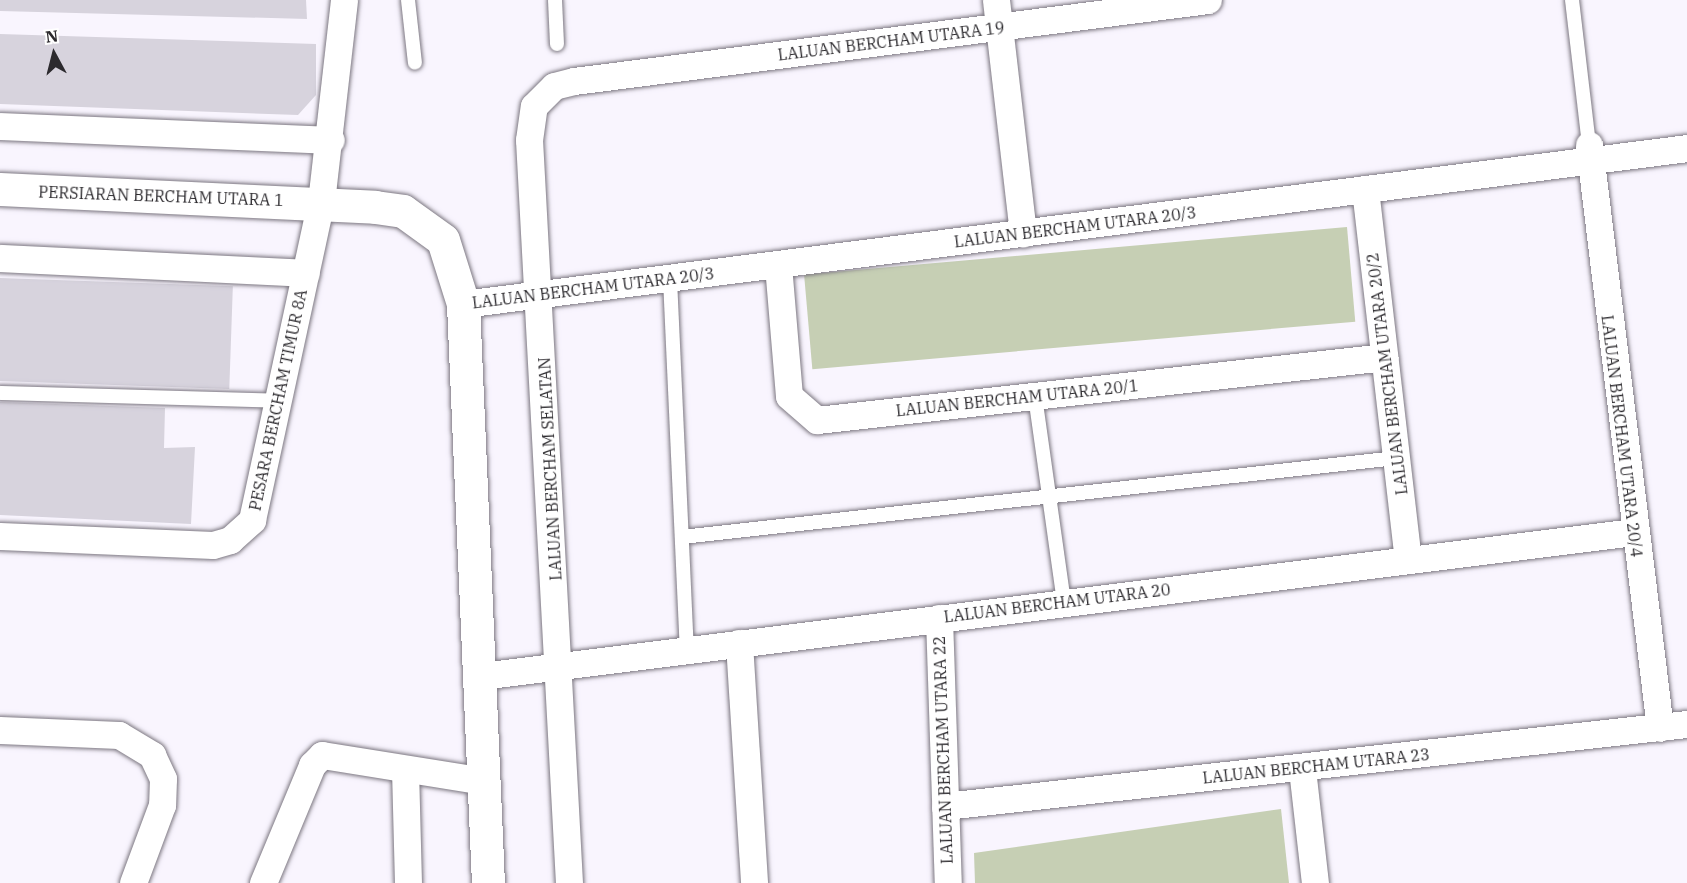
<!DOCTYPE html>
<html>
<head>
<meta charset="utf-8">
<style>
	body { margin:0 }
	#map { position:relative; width:1687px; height:883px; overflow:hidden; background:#f9f5fe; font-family:"IBM Plex Serif",serif }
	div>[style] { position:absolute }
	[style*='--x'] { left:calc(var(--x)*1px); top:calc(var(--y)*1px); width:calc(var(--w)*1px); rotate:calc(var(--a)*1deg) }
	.green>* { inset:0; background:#c6cfb4; transform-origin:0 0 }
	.building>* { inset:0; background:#d7d3dd; transform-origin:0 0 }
	.roads { filter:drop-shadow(0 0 2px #7c7781) drop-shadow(0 0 2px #7c7781) }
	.service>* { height:14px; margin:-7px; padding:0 7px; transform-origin:7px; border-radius:7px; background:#fff }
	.minor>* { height:27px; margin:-13.5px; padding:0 13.5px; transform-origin:13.5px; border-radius:13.5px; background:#fff }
	.tertiary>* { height:33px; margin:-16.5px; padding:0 16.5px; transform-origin:16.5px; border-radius:16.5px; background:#fff }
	span { translate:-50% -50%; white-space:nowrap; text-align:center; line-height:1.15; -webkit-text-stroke:4.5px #fff; paint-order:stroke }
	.street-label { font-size:16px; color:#2c2a2e }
	.north { position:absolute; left:24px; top:24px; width:60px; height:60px; -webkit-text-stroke:4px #fff; paint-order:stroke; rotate:353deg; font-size:16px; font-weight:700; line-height:24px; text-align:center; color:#2c2a2e }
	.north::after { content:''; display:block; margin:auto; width:21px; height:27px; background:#2c2a2e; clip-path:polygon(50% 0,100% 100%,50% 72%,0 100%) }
</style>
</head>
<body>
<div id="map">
	<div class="green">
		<i style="left:1347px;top:227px;width:95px;height:545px;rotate:85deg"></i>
		<i style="clip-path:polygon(1281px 809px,1289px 883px,975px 883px,974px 853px)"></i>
	</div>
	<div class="building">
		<i style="clip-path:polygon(0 0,306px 0,307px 19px,0 11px)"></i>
		<i style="clip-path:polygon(0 34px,316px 44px,316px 95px,298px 115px,0 104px)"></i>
		<i style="left:0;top:278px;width:233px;height:103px;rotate:2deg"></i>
		<i style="clip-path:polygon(0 402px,165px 408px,164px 448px,195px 447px,191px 524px,0 515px)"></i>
	</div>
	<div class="roads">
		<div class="service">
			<i style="--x:408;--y:0;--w:63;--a:83.7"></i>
			<i style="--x:555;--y:0;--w:44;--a:87.4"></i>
			<i style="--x:1572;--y:0;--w:146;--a:83.3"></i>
			<i style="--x:670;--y:279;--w:371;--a:87.4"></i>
			<i style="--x:0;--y:393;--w:281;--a:1.6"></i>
			<i style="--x:1035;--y:396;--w:208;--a:82"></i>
			<i style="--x:682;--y:537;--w:718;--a:-6.31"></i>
		</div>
		<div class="minor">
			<i style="--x:996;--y:0;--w:235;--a:83.4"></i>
			<i style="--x:0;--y:126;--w:331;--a:2.4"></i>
			<i style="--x:1589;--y:145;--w:587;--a:83.06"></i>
			<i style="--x:1365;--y:189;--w:371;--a:83.4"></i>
			<i style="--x:0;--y:258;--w:306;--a:2.8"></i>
			<i style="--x:778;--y:265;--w:131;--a:85.2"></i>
			<i style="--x:789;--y:396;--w:37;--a:41"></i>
			<i style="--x:817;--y:420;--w:571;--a:-6.33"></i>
			<i style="--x:463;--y:304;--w:1234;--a:-7.26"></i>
			<i style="--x:0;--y:536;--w:213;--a:2.4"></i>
			<i style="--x:213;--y:545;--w:18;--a:-16"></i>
			<i style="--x:230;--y:540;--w:30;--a:-42"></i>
			<i style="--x:252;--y:520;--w:325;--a:-77.8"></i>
			<i style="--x:321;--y:202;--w:203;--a:-83.5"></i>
			<i style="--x:939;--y:618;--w:265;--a:88.1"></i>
			<i style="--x:739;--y:643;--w:240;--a:86.4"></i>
			<i style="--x:481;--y:676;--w:1162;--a:-7.12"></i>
			<i style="--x:0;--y:730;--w:119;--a:2.4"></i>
			<i style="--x:119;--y:735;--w:39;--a:31"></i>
			<i style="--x:152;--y:755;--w:26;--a:65"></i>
			<i style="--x:163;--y:779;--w:26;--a:92"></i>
			<i style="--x:162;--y:805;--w:83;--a:110.4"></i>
			<i style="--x:405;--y:769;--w:114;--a:88.5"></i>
			<i style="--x:1302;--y:769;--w:115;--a:83.5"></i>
			<i style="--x:945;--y:806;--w:747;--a:-6.31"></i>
			<i style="--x:263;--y:883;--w:128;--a:-67.4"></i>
			<i style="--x:312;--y:765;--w:14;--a:-45"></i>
			<i style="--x:322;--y:755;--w:165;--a:9.1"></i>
			<i style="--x:569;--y:883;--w:744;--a:-93.08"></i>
			<i style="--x:529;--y:140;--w:34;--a:-82"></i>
			<i style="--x:534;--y:106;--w:28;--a:-45"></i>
			<i style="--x:554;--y:86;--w:21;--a:-14"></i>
			<i style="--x:574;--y:81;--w:639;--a:-7.28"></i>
		</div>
		<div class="tertiary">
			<i style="--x:0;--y:189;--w:375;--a:2.7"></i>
			<i style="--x:375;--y:207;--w:28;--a:8"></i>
			<i style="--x:403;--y:211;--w:49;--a:35.9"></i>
			<i style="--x:443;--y:240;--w:67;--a:72.6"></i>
			<i style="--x:463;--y:304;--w:580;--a:87.53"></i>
		</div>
	</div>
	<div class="street-label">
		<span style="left:891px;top:41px;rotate:-7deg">LALUAN BERCHAM UTARA 19</span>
		<span style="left:161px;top:196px;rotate:2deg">PERSIARAN BERCHAM UTARA 1</span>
		<span style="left:1075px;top:227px;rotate:-7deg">LALUAN BERCHAM UTARA 20/3</span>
		<span style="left:593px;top:288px;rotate:-7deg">LALUAN BERCHAM UTARA 20/3</span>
		<span style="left:1387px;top:374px;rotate:-97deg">LALUAN BERCHAM UTARA 20/2</span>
		<span style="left:1017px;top:398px;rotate:-6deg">LALUAN BERCHAM UTARA 20/1</span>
		<span style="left:278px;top:400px;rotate:-78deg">PESARA BERCHAM TIMUR 8A</span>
		<span style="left:1622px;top:436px;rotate:83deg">LALUAN BERCHAM UTARA 20/4</span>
		<span style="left:550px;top:469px;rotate:-93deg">LALUAN BERCHAM SELATAN</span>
		<span style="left:1057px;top:603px;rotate:-7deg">LALUAN BERCHAM UTARA 20</span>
		<span style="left:943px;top:750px;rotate:-92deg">LALUAN BERCHAM UTARA 22</span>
		<span style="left:1316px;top:766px;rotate:-6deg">LALUAN BERCHAM UTARA 23</span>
	</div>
	<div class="north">N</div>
</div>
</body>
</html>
